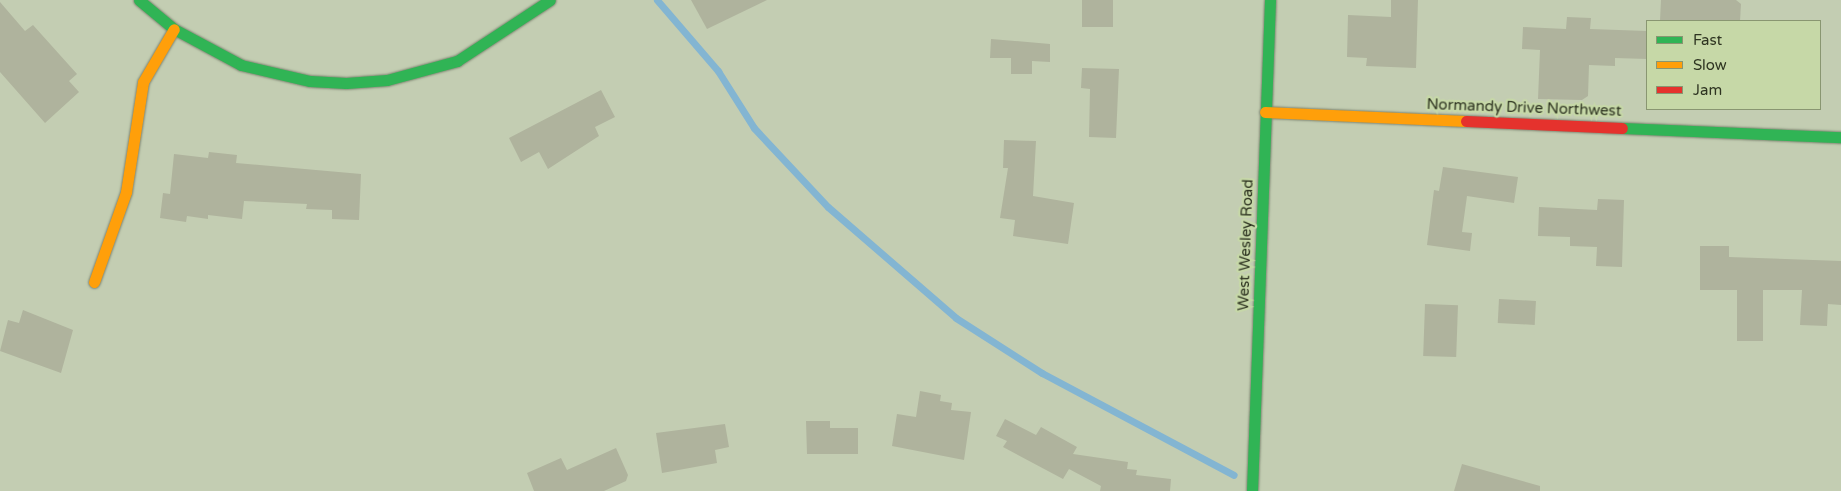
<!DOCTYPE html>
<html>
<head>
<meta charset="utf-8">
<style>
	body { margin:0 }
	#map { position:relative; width:1841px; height:491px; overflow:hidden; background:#c3cdb2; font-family:"Varela Round",sans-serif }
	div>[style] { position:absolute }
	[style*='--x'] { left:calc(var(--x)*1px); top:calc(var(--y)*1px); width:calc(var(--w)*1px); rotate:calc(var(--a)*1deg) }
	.stream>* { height:7px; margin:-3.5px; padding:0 3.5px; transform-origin:3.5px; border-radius:3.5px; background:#83b5d2 }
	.building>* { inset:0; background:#afb39d; transform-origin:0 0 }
	.roads { filter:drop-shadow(0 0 1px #7f8672) drop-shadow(0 0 1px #7f8672) }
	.fast>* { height:11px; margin:-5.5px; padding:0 5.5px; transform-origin:5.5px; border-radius:5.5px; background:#30b455 }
	.slow>* { height:11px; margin:-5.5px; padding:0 5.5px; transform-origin:5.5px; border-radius:5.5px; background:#ff9f0a }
	.jam>* { height:11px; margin:-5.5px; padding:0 5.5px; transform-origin:5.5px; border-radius:5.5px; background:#e5322d }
	span { translate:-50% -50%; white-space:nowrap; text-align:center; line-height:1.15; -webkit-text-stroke:4.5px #c6d8a7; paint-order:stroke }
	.street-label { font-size:15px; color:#2e3421 }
	.legend { position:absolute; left:1646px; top:20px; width:175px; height:90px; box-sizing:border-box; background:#c6d8a7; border:1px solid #899671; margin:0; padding:6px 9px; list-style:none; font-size:15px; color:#2e3421 }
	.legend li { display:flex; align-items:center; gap:10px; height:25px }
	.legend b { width:25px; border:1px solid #899671 }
</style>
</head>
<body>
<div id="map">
	<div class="stream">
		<i style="--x:657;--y:0;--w:94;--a:49.3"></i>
		<i style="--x:718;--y:71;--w:67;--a:57.7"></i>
		<i style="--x:754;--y:128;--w:108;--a:46.9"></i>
		<i style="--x:828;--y:207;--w:169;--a:40.9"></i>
		<i style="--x:956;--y:318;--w:102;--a:32.6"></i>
		<i style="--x:1042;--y:373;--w:217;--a:28"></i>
	</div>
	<div class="building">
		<i style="clip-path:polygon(691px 0,767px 0,707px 29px)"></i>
		<i style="left:1082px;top:0;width:31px;height:27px"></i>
		<i style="clip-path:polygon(1391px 0,1418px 0,1416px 68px,1366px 66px,1367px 58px,1347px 57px,1348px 15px,1391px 17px)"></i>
		<i style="clip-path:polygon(1661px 0,1736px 0,1741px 4px,1740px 21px,1660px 21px)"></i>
		<i style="clip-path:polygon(0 2px,25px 31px,33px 25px,77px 74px,69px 81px,79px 92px,45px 123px,0 72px)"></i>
		<i style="clip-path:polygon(1567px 17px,1591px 18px,1590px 29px,1647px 31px,1647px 59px,1615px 58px,1615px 66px,1589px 65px,1588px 96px,1582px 100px,1538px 99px,1540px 50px,1522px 49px,1523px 27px,1566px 29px)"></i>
		<i style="clip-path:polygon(991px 39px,1050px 44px,1050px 62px,1032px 61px,1032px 74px,1011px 74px,1011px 58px,990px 58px)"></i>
		<i style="clip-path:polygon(1082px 68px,1119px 69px,1116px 138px,1089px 137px,1090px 89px,1081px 88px)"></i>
		<i style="clip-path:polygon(601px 90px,615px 117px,595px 127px,599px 136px,548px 169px,539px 152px,521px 162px,509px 138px)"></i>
		<i style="clip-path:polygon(1004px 140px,1036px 141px,1033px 196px,1074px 203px,1068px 244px,1013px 236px,1015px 220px,1000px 218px,1008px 168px,1003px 168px)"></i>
		<i style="clip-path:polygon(209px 152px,237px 155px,236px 163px,361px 174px,359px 220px,332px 219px,332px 210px,306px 209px,307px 204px,244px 201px,242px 219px,208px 215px,208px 219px,187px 216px,186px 222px,160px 218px,163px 193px,170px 194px,174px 154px,208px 158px)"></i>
		<i style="clip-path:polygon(1443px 167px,1518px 177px,1514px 203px,1467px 196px,1462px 232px,1472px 233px,1470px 251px,1427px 245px,1434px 190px,1439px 191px)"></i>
		<i style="clip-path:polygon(1598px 199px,1624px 200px,1622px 267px,1596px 266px,1597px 247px,1570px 246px,1570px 237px,1538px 236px,1539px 207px,1597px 210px)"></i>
		<i style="clip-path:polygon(1700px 246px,1729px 246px,1729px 257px,1841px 261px,1841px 305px,1828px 304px,1827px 326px,1800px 325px,1802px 290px,1763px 290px,1763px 341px,1737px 341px,1737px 290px,1700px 290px)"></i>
		<i style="left:1499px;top:299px;width:37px;height:24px;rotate:3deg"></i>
		<i style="left:1425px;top:304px;width:33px;height:52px;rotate:2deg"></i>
		<i style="clip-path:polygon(23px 310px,73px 330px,61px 373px,0 351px,8px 320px,19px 323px)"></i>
		<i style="clip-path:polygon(920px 391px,941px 395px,940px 401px,952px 403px,951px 410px,971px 412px,964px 460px,892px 446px,897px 414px,916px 417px)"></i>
		<i style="clip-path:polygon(1005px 419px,1036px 435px,1041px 427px,1077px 447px,1073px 454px,1128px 462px,1127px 469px,1137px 470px,1136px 475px,1171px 479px,1170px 491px,1100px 491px,1101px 486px,1069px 469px,1063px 479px,1003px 447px,1007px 441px,996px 436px)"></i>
		<i style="clip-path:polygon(806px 421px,830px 421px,830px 428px,858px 428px,858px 454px,807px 454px)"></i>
		<i style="clip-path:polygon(725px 424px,729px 447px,715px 450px,717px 463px,662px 473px,656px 433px)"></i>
		<i style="clip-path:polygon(616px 448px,628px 475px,626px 481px,604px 491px,534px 491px,527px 473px,561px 458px,567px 470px)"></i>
		<i style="clip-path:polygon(1462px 464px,1540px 486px,1540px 491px,1454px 491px)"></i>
	</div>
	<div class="roads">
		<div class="fast">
			<i style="--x:139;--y:0;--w:45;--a:39.6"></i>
			<i style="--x:174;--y:29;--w:76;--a:28.2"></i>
			<i style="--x:241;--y:65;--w:71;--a:13.1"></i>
			<i style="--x:310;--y:81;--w:36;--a:3"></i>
			<i style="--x:346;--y:83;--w:41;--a:-4.2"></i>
			<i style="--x:387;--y:80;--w:73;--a:-15.2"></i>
			<i style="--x:457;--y:61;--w:111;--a:-33.3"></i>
			<i style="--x:1622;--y:128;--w:219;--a:2.4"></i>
			<i style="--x:1252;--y:491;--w:491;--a:-87.9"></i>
		</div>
		<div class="slow">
			<i style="--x:1265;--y:112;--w:201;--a:2.6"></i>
			<i style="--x:94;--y:282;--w:96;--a:-70.4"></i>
			<i style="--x:126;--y:192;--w:111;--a:-81.2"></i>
			<i style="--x:143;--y:82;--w:61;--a:-59.7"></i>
		</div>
		<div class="jam">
			<i style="--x:1466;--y:121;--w:156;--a:2.6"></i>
		</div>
	</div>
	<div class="street-label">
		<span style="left:1524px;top:108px;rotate:2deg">Normandy Drive Northwest</span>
		<span style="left:1246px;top:245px;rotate:-88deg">West Wesley Road</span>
	</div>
	<ul class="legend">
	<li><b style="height:6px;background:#30b455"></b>Fast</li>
	<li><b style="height:6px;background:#ff9f0a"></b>Slow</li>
	<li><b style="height:6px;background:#e5322d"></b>Jam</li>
	</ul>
</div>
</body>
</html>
